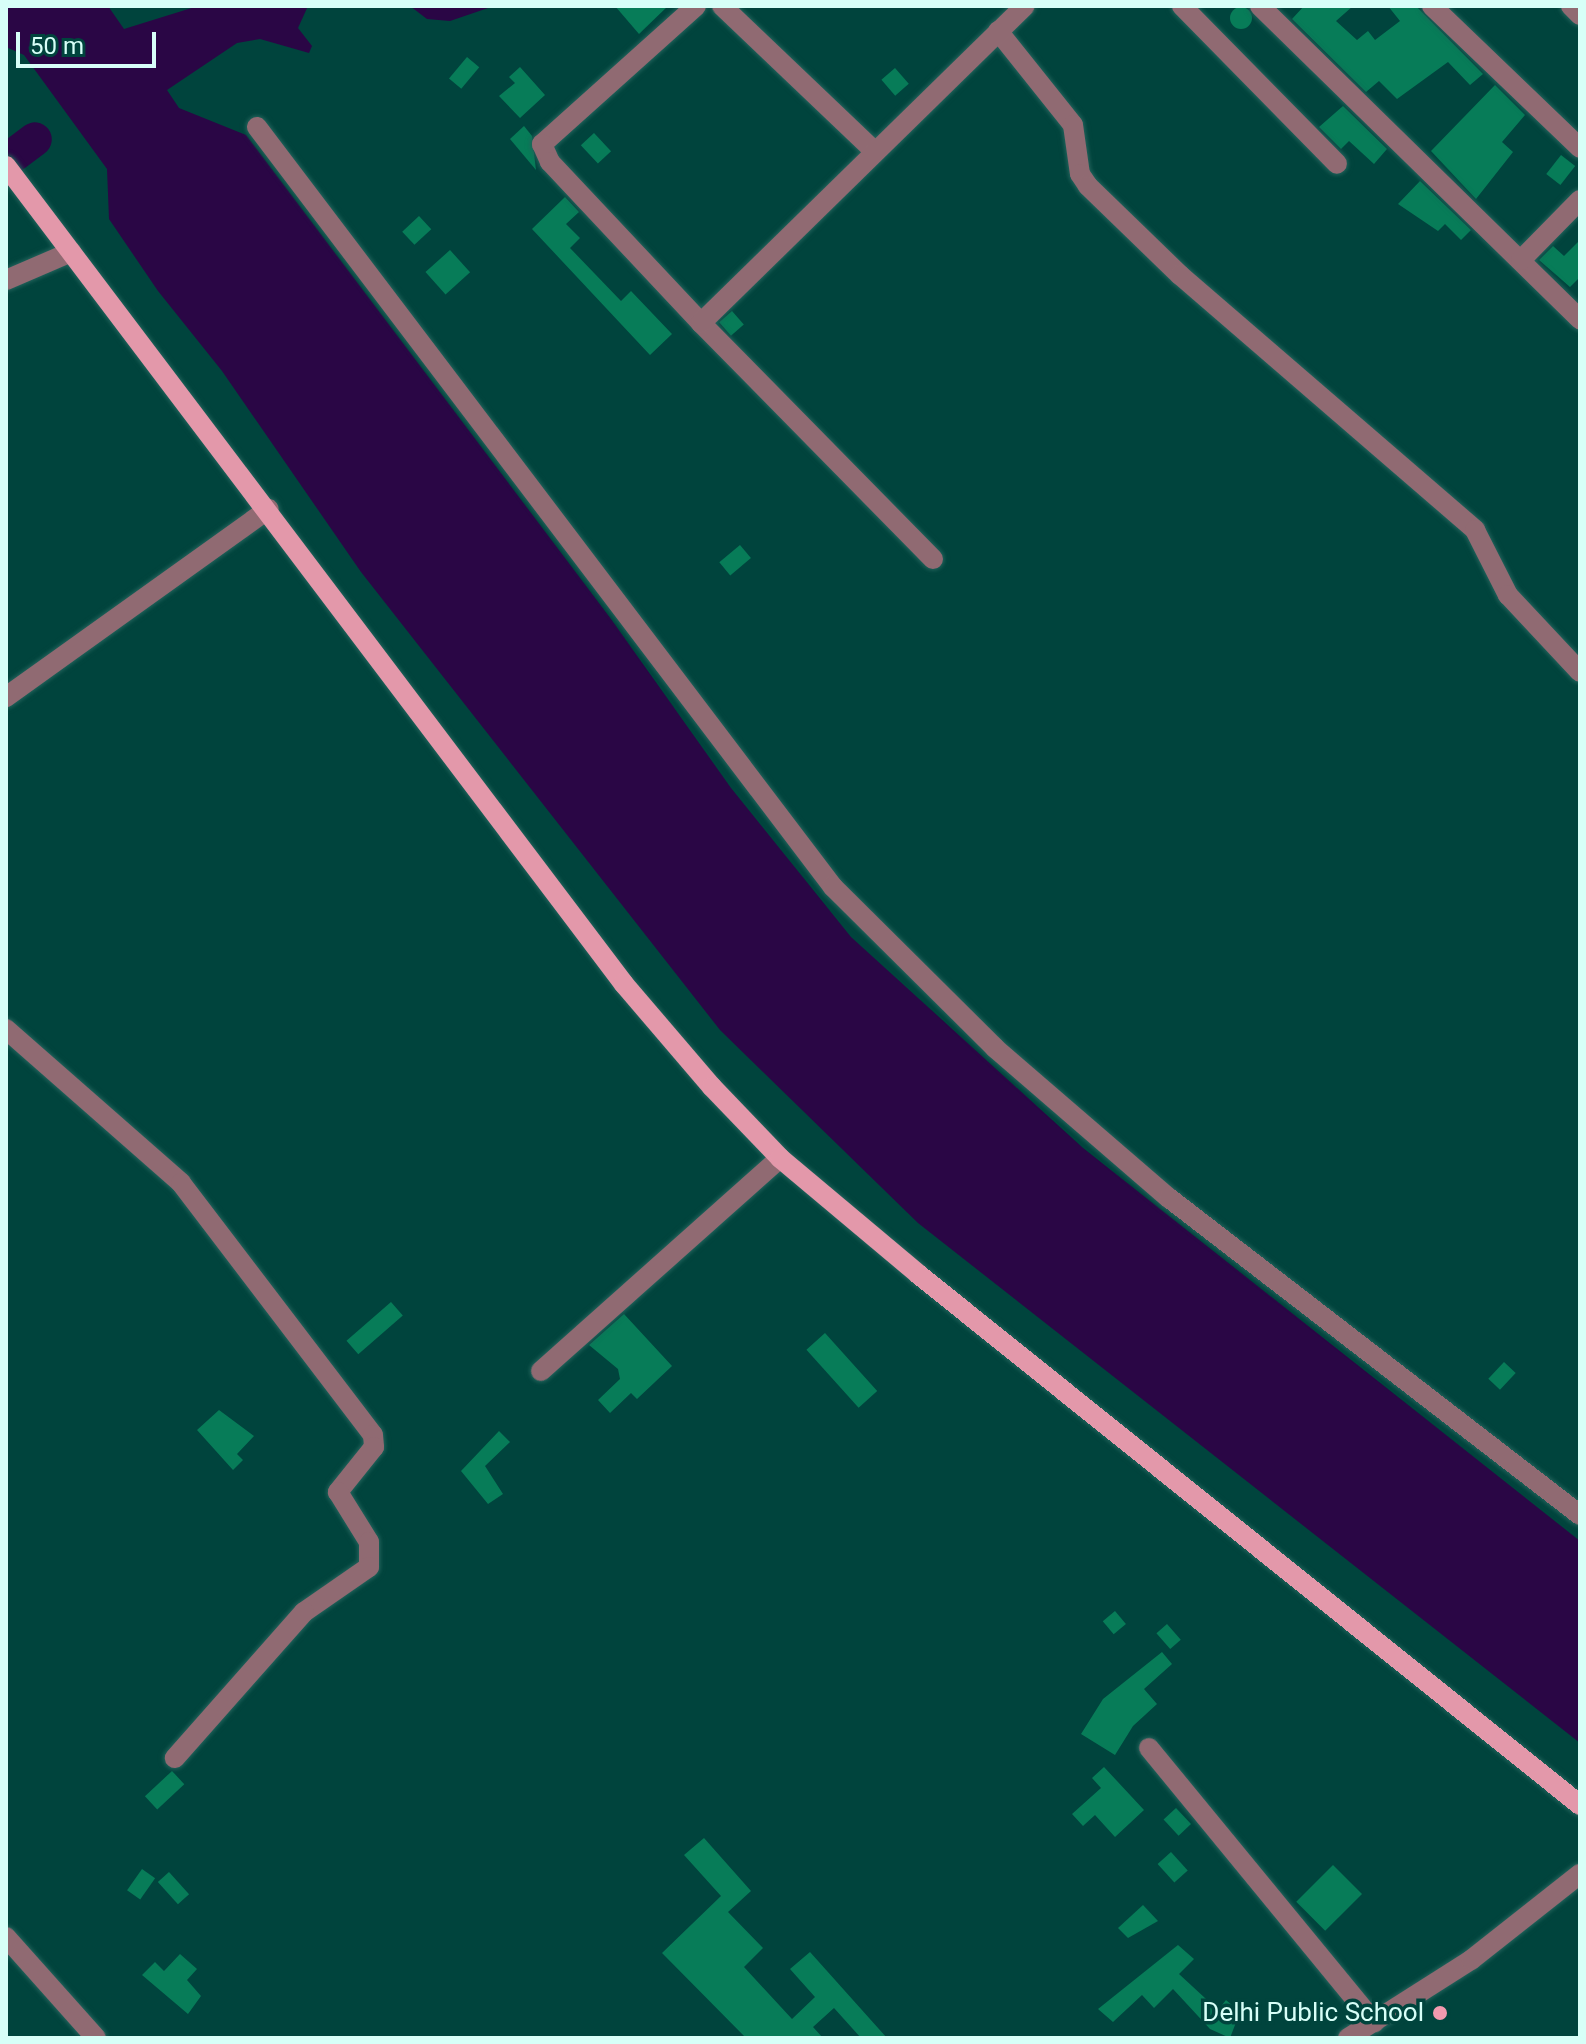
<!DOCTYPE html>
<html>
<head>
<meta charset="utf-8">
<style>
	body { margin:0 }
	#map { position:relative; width:1586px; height:2044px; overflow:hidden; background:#00443d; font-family:Roboto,sans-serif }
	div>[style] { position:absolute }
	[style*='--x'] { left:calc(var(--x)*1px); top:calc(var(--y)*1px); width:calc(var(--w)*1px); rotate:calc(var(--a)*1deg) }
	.water>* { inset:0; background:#2a0645 }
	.river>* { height:34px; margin:-17px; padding:0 17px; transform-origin:17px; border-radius:17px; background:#2a0645 }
	.building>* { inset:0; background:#077c58; transform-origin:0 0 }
	.round { border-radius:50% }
	.roads { filter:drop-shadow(0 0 2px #22625b) drop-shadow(0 0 2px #22625b) }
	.minor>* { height:20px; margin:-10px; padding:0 10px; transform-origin:10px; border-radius:10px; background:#906a72 }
	.major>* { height:20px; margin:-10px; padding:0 10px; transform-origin:10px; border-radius:10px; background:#e398aa }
	.dots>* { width:22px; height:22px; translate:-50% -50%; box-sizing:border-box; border:4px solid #00443d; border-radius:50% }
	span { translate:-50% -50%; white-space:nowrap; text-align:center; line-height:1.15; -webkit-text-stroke:7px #00443d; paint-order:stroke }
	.poi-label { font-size:26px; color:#d7fff8 }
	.right { translate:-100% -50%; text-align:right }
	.frame { position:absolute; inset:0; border:8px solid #d7fff8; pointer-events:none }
	.scale { position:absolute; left:16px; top:32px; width:140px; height:36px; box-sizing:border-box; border:4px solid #d7fff8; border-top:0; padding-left:10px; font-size:24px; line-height:28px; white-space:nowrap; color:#d7fff8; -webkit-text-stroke:6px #00443d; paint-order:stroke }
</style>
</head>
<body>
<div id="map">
	<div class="water">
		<i style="clip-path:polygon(6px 6px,108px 6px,124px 29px,198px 6px,308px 6px,298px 28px,312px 46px,309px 53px,260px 39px,237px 43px,167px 90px,179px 108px,246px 135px,611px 619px,731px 788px,851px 937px,1083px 1148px,1580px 1541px,1580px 1743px,918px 1223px,720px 1030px,361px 572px,222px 371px,158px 291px,109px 219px,107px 169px,24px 55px,6px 47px)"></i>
		<i style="clip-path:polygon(410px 6px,494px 6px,450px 21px,427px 19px)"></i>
	</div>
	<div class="river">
		<i style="--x:6;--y:161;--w:36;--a:-37"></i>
	</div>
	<div class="building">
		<i style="clip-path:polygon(615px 6px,668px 6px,639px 34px)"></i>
		<i style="clip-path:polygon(1304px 6px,1353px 6px,1336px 21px,1357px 40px,1368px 31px,1375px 40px,1400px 21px,1388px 6px,1416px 6px,1483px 74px,1470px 85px,1448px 62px,1397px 99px,1379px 81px,1366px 92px,1292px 19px)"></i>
		<i class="round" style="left:1230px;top:7px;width:22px;height:22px"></i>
		<i style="left:467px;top:57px;width:16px;height:28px;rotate:40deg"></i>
		<i style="clip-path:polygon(520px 67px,545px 95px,520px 118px,499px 96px,515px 83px,509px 77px)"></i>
		<i style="left:895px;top:68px;width:21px;height:18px;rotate:49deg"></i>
		<i style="clip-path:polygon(1495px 85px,1525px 115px,1502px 142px,1513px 152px,1476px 199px,1431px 151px)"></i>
		<i style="clip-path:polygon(1343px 106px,1387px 149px,1374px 164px,1349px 141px,1341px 149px,1319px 127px)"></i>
		<i style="clip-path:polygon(524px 126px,532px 136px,536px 170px,510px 139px)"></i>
		<i style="left:594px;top:133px;width:25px;height:18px;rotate:47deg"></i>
		<i style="left:1561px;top:155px;width:18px;height:24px;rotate:38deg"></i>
		<i style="clip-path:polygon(1420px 181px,1471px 230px,1461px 240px,1445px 224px,1438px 231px,1398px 204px)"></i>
		<i style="clip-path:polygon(565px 197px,579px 212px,566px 224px,580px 238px,570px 248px,621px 301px,631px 291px,672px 334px,650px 355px,532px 229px)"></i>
		<i style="left:419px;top:216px;width:18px;height:23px;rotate:47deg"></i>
		<i style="clip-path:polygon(1580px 240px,1580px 277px,1570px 287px,1539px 260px,1553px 246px,1564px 256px)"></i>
		<i style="left:450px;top:250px;width:30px;height:33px;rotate:48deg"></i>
		<i style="left:732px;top:311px;width:18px;height:17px;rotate:49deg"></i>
		<i style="left:740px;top:545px;width:17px;height:27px;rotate:50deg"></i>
		<i style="left:391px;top:1302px;width:18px;height:59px;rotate:49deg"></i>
		<i style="clip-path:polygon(624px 1314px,672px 1366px,637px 1399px,631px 1393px,610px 1413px,598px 1400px,620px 1379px,618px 1369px,589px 1345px)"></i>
		<i style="left:825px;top:1333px;width:78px;height:25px;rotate:48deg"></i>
		<i style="left:1504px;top:1362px;width:16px;height:23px;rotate:43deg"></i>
		<i style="clip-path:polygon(219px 1410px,254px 1436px,237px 1454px,243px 1460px,233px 1470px,197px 1430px)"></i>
		<i style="clip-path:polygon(499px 1431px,510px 1442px,485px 1466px,503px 1494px,488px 1504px,461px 1471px)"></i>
		<i style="left:1115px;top:1611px;width:17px;height:16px;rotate:50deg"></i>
		<i style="left:1167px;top:1624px;width:21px;height:14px;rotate:49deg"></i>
		<i style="clip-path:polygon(1162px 1652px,1172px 1664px,1144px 1689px,1157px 1704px,1133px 1726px,1115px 1755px,1081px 1734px,1103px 1699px)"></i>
		<i style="clip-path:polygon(1104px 1767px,1144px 1810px,1115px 1837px,1095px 1815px,1083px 1826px,1072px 1814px,1101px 1788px,1092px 1778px)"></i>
		<i style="left:172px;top:1771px;width:18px;height:37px;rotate:47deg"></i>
		<i style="left:1176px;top:1808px;width:22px;height:17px;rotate:47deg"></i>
		<i style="clip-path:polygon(704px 1838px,751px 1891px,728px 1912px,763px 1948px,744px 1967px,792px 2019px,815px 1997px,790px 1969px,810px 1952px,887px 2038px,861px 2038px,834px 2008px,813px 2027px,823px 2038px,746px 2038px,662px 1953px,721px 1896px,684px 1855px)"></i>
		<i style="left:1171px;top:1852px;width:25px;height:18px;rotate:48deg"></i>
		<i style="left:1333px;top:1865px;width:41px;height:52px;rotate:45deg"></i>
		<i style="left:142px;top:1869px;width:16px;height:26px;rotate:35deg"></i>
		<i style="left:169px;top:1872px;width:30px;height:15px;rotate:48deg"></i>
		<i style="clip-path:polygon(1143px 1905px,1158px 1921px,1128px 1938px,1118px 1928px)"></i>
		<i style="clip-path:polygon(1178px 1945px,1194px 1959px,1179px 1974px,1218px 2010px,1226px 2000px,1240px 2012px,1230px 2038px,1210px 2029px,1173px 1989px,1154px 2008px,1142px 1995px,1113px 2022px,1098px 2009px)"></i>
		<i style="clip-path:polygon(180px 1954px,197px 1969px,187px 1980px,201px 1996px,188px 2014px,142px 1975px,155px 1962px,164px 1971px)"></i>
	</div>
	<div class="roads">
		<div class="minor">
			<i style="--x:696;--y:6;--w:207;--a:138.1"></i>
			<i style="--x:542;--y:144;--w:20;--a:66"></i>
			<i style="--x:550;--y:162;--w:221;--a:46.8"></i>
			<i style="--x:722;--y:6;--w:210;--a:43.6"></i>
			<i style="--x:1182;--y:6;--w:221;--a:45.5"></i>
			<i style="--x:1260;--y:6;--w:448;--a:44.4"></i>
			<i style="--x:1432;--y:6;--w:205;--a:43.8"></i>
			<i style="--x:1571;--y:6;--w:13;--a:45"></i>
			<i style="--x:998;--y:31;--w:120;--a:51.4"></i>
			<i style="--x:1073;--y:125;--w:49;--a:81.9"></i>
			<i style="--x:1080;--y:174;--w:14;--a:56"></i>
			<i style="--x:1088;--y:186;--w:128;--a:44.1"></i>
			<i style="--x:1180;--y:275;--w:390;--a:40.8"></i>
			<i style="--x:1475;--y:530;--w:73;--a:63.1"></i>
			<i style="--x:1508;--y:595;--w:105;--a:46.9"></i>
			<i style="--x:257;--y:127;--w:954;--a:52.84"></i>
			<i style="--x:833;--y:887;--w:228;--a:44.8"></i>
			<i style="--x:995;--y:1048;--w:230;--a:40.8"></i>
			<i style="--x:1169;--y:1198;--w:519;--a:37.64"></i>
			<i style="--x:1521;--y:260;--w:84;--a:-45.5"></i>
			<i style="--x:6;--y:280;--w:71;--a:-23.3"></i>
			<i style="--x:933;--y:559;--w:331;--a:-134.5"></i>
			<i style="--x:701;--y:323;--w:453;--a:-44.4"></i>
			<i style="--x:6;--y:697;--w:323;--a:-35.6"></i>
			<i style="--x:6;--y:1029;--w:233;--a:41.3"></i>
			<i style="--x:181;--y:1183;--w:317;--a:52.7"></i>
			<i style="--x:373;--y:1435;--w:12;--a:85"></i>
			<i style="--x:374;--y:1447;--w:58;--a:128.7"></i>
			<i style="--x:338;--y:1492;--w:59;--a:58.2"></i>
			<i style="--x:369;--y:1542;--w:25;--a:90"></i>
			<i style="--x:369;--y:1567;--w:79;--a:145.3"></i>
			<i style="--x:304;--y:1612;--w:195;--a:131.5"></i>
			<i style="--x:541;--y:1371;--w:320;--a:-41.7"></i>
			<i style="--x:1149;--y:1748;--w:355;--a:50.6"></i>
			<i style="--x:6;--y:1937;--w:135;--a:48.3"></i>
			<i style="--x:1348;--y:2038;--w:146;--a:-32.4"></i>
			<i style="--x:1471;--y:1960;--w:139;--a:-38.3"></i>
		</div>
		<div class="major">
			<i style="--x:6;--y:166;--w:1025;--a:52.93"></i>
			<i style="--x:624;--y:984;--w:135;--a:49.5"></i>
			<i style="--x:712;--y:1087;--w:98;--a:46.2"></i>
			<i style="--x:780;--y:1158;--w:180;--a:40"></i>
			<i style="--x:918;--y:1274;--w:849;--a:38.73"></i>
		</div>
	</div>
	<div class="dots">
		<i style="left:1440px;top:2013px;background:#f29aaf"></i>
	</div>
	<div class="poi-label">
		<span class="right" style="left:1424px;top:2013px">Delhi Public School</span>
	</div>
	<div class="frame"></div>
	<div class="scale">50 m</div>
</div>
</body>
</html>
